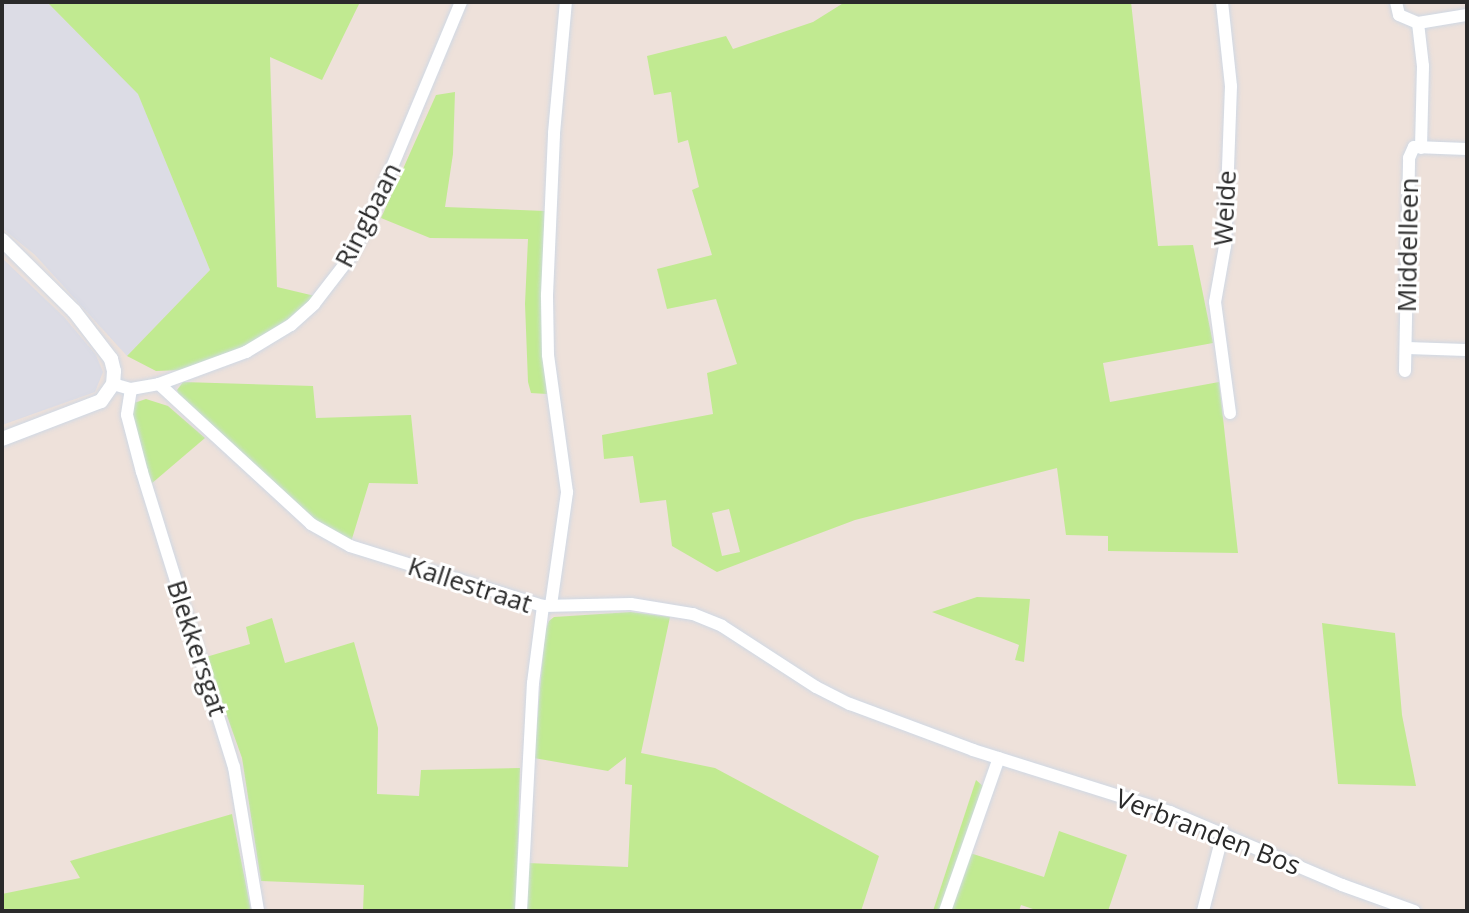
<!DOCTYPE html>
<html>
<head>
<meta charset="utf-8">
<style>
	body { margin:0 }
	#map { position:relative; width:1469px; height:913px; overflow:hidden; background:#eee1da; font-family:"Open Sans",sans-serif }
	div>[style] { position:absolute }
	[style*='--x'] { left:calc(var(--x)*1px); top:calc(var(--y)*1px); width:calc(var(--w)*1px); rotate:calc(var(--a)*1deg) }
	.industrial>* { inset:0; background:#dcdce5 }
	.green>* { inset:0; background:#c1ea91 }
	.roads { filter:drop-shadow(0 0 2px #cfd8e4) drop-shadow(0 0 2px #cfd8e4) }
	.minor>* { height:12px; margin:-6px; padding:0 6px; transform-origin:6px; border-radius:6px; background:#fff }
	.tertiary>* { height:14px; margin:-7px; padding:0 7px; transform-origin:7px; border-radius:7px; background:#fff }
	span { translate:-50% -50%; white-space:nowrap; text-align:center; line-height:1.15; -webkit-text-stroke:6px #fff; paint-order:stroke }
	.street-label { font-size:26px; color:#2a2a2a }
	.frame { position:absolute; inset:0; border:4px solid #2a2a2a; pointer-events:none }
</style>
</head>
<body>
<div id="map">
	<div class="industrial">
		<i style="clip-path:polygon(2px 2px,47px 2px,138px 93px,210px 270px,127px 356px,35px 255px,2px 228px)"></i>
		<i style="clip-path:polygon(2px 258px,64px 317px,96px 355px,103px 372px,95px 392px,2px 425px)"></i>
	</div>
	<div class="green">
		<i style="clip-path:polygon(47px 2px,360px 2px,322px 80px,270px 57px,277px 287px,315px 296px,287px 320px,239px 350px,181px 370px,156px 371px,127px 356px,210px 270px,138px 94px)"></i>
		<i style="clip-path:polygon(evenodd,845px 2px,1131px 2px,1158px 246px,1193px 245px,1213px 343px,1103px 363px,1110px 402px,1219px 382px,1238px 553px,1108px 551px,1108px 536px,1066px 535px,1057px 468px,855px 520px,717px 572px,672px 546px,666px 500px,640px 503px,633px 456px,604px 459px,602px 435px,713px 414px,707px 373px,737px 364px,716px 299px,667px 309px,657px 269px,712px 255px,692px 190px,699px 187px,688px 140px,678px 143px,671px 92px,654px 95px,647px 56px,726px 36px,733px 49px,813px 22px,845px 2px,729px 509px,740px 552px,722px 556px,712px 513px,729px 509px)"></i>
		<i style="clip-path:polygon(455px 92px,453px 154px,445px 207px,545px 211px,541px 304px,547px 394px,531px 393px,528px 382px,525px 304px,528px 239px,430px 238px,381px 218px,436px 95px)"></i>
		<i style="clip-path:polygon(183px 382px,313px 386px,316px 418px,411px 415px,418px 484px,369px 483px,351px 542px,313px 521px,180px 399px,177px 390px)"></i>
		<i style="clip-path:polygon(146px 399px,168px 406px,205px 438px,151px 484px,128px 411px,134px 403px)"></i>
		<i style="clip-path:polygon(977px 597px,1030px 599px,1024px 662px,1015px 660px,1019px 645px,932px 612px)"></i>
		<i style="clip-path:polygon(631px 612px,670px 617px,641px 753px,715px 768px,879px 856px,861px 911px,527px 911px,527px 863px,628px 867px,632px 785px,625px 784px,626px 757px,608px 771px,534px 758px,545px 631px,549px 621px,554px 617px)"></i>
		<i style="clip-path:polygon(272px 618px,285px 663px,354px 642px,378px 728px,377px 794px,419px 796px,421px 770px,520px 768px,516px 911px,363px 911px,364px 885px,261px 881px,242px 758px,206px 657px,250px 644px,246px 627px)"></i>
		<i style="clip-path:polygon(1322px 623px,1395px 633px,1402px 715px,1416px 786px,1338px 784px)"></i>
		<i style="clip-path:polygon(976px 780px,984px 787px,942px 911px,933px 911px)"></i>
		<i style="clip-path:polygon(232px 814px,251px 911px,2px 911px,2px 894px,80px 878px,70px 861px)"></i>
		<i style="clip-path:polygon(1059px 831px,1127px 855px,1108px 911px,1039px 911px,1021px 905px,1019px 911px,951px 911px,970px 853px,1044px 877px)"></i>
	</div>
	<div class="roads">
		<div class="minor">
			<i style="--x:1222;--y:2;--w:84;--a:83.9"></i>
			<i style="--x:1231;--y:86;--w:160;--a:92.1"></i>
			<i style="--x:1225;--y:246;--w:57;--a:100.1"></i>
			<i style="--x:1215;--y:302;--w:112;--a:82.3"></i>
			<i style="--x:1396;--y:2;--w:13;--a:77"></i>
			<i style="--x:1399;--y:15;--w:21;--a:23"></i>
			<i style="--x:1418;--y:23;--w:43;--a:83.4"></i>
			<i style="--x:1423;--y:66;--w:82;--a:91.4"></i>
			<i style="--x:1418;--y:23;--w:50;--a:-9.3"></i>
			<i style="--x:1406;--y:348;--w:61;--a:1.9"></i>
			<i style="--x:1405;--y:371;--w:213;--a:-88.9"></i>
			<i style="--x:1409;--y:158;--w:12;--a:-66"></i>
			<i style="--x:1414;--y:147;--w:53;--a:2.2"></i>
			<i style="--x:113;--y:384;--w:19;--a:16"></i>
			<i style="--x:131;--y:389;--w:28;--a:-10"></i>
			<i style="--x:159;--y:384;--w:93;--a:-20.2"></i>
			<i style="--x:246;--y:352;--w:52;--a:-31"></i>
			<i style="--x:291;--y:325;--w:31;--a:-42"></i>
			<i style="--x:314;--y:304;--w:56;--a:-52.3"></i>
			<i style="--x:348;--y:260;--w:43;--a:-61.1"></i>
			<i style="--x:369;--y:222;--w:238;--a:-67.3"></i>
			<i style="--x:159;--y:384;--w:207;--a:42.6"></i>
			<i style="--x:311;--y:524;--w:45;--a:29.4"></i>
			<i style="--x:350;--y:546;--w:202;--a:17.3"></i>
			<i style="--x:543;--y:606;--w:88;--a:-1.3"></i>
			<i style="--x:631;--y:604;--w:63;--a:9.2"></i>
			<i style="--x:693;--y:614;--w:31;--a:22"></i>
			<i style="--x:722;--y:626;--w:112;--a:33"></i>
			<i style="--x:816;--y:687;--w:38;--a:27"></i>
			<i style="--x:850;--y:704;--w:131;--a:20.5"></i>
			<i style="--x:973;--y:750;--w:207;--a:17.5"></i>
			<i style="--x:1170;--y:812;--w:187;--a:23"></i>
			<i style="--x:1342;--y:885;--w:77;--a:19.9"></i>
			<i style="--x:131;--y:389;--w:26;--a:99"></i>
			<i style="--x:127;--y:415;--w:59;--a:75.3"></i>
			<i style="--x:142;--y:472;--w:309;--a:72.7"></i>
			<i style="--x:234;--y:767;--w:146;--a:80.5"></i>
			<i style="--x:551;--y:605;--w:114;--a:-81.9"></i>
			<i style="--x:567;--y:492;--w:138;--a:-97.9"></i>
			<i style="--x:548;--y:355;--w:60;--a:-91"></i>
			<i style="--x:547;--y:295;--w:162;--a:-87.5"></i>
			<i style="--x:554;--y:133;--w:132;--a:-84.8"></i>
			<i style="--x:521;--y:911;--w:228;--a:-87"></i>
			<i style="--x:533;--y:683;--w:78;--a:-82.6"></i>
			<i style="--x:945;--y:911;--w:162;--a:-70.6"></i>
			<i style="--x:1203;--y:911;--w:81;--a:-75.6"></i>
		</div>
		<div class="tertiary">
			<i style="--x:2;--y:240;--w:101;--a:44.6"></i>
			<i style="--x:74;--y:311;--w:61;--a:52.4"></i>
			<i style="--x:111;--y:359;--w:12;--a:76"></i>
			<i style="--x:114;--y:371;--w:13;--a:94"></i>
			<i style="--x:113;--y:384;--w:21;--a:125"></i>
			<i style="--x:101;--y:401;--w:106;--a:159"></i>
		</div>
	</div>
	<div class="street-label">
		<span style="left:1225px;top:208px;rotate:-87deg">Weide</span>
		<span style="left:368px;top:215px;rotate:-63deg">Ringbaan</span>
		<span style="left:1408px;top:245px;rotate:-89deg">Middelleen</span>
		<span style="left:470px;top:585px;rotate:18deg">Kallestraat</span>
		<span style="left:197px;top:648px;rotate:72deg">Blekkersgat</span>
		<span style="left:1208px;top:832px;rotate:21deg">Verbranden Bos</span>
	</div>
	<div class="frame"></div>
</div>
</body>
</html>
